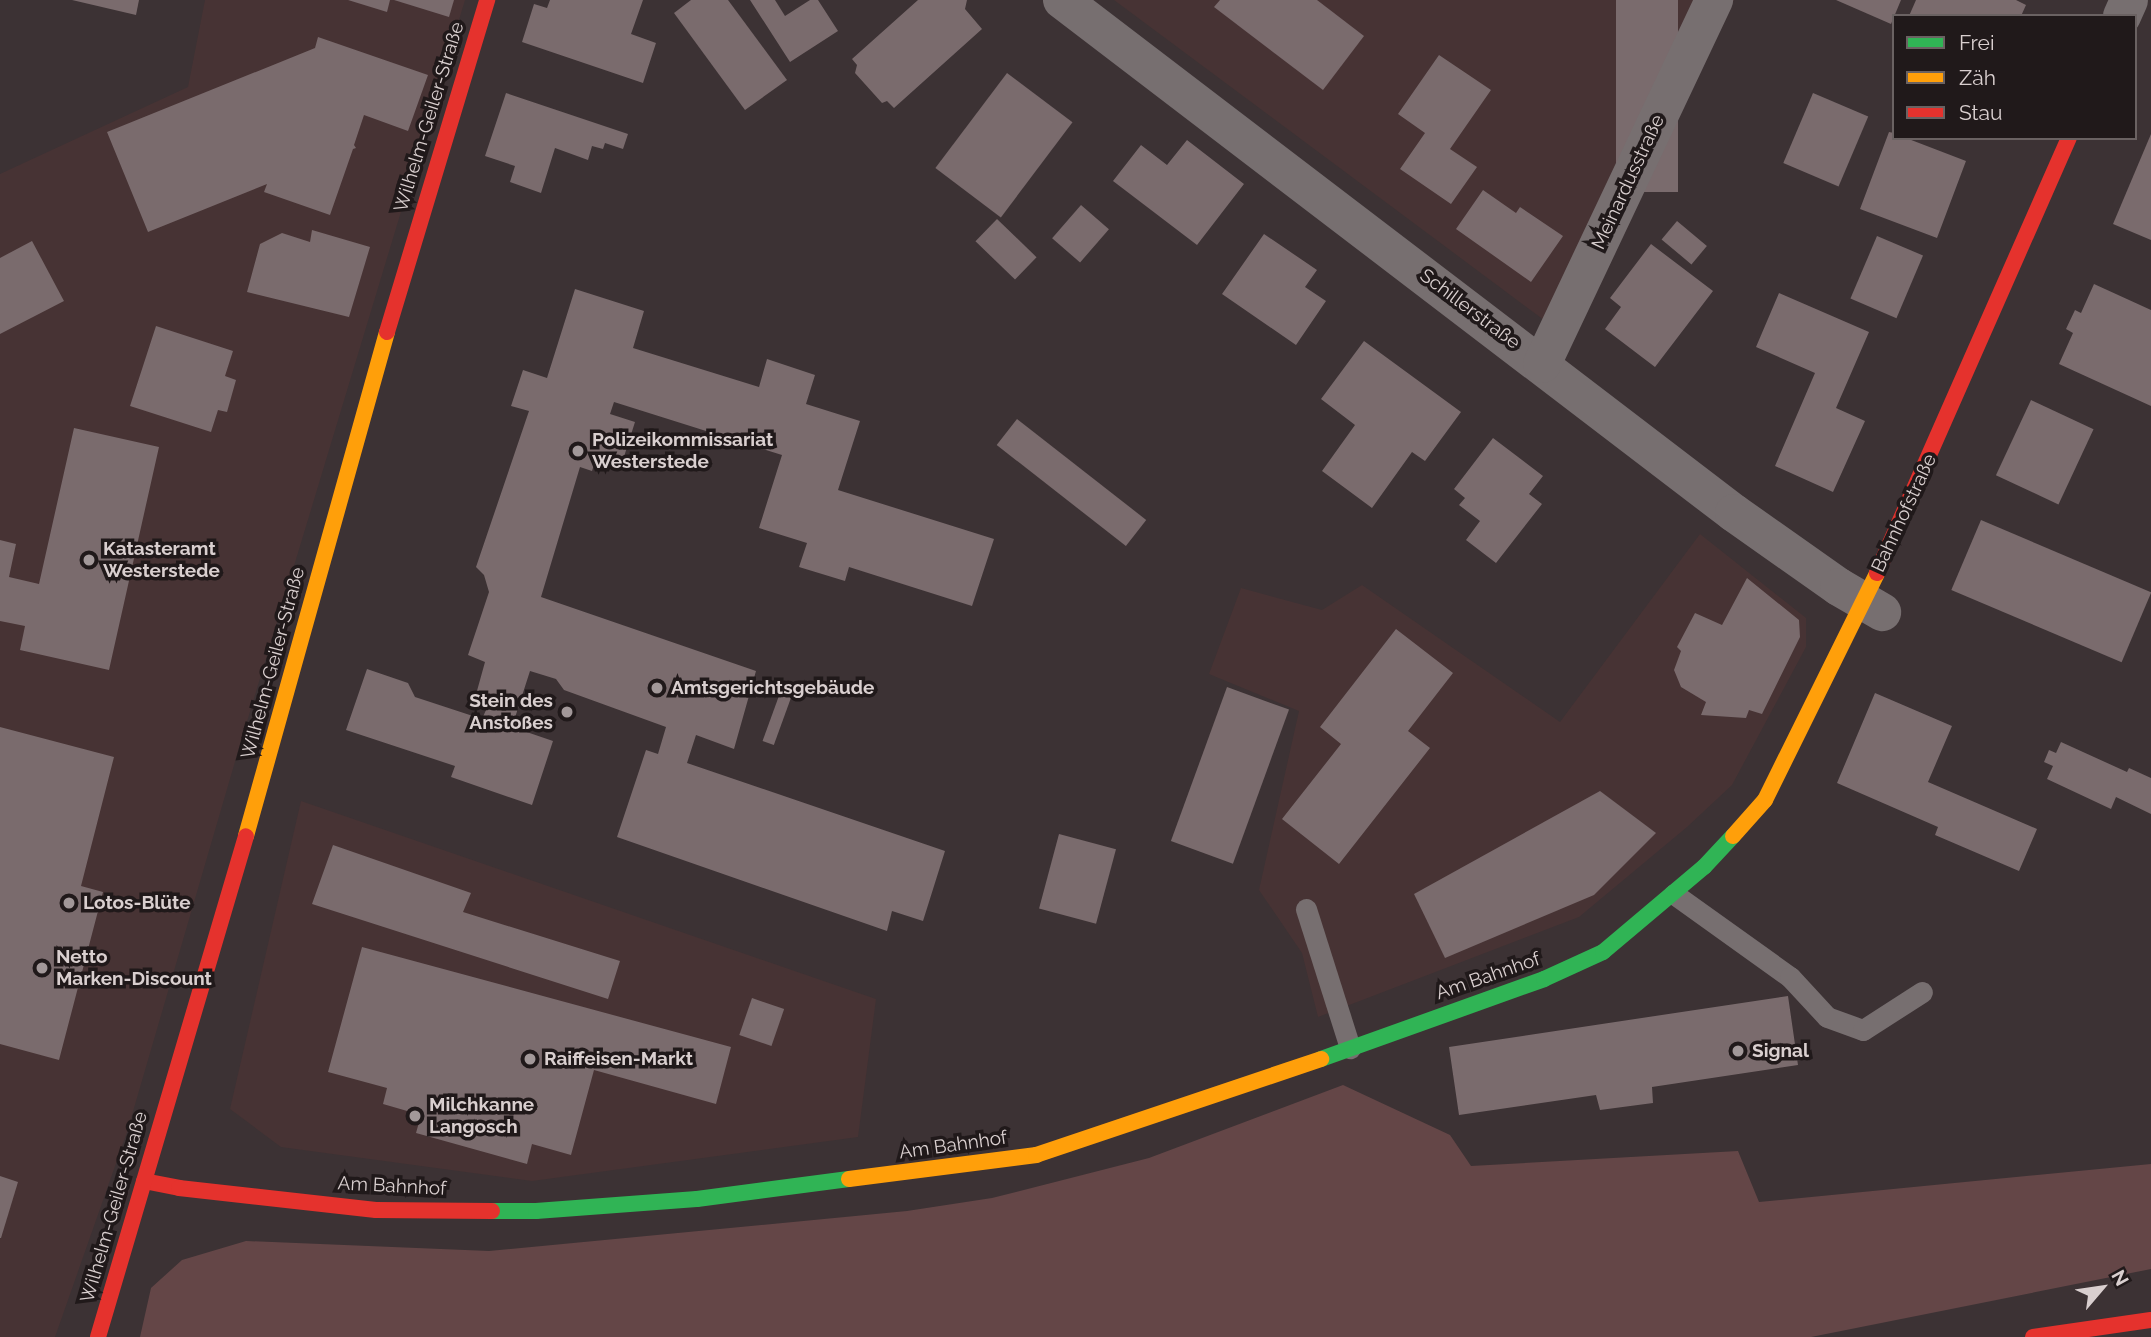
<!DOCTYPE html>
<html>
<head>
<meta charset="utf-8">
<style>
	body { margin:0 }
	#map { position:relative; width:2151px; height:1337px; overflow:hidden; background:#3c3234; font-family:Raleway,sans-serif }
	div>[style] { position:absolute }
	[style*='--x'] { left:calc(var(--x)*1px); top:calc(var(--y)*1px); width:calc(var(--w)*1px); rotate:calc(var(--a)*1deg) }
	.built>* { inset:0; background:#473334 }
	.green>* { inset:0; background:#644647 }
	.building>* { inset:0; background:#7a6b6d; transform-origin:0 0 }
	.lane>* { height:21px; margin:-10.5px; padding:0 10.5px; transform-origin:10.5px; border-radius:10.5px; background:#776f70 }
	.street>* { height:38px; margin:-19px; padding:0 19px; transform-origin:19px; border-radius:19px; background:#776f70 }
	.fast>* { height:16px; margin:-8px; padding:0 8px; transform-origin:8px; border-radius:8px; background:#30b455 }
	.slow>* { height:16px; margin:-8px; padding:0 8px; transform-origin:8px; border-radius:8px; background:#ff9f0a }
	.jam>* { height:16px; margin:-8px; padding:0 8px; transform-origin:8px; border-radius:8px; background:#e5322d }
	.dots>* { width:19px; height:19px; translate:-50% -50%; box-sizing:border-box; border:4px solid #20191a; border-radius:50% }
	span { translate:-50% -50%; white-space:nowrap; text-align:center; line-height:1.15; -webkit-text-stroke:7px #20191a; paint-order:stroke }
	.street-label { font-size:19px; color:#d9cfcf }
	.poi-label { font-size:19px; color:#d9cfcf; font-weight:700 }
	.left { translate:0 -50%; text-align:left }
	.right { translate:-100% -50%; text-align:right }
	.legend { position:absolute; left:1892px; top:14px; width:245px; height:126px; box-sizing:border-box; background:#20191a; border:2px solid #6a6262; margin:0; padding:9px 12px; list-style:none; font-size:21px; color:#d9cfcf }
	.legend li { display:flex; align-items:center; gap:14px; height:35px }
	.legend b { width:35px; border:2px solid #6a6262 }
	.north { position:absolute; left:2067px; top:1253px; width:70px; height:70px; -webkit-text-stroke:5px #20191a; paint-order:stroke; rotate:61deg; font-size:19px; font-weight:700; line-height:28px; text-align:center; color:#d9cfcf }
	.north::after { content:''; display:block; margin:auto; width:24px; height:32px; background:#d9cfcf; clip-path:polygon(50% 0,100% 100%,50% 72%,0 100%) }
</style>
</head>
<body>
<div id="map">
	<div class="built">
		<i style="clip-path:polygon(205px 0,465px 0,239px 748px,127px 1132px,55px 1337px,0 1337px,0 174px,188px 87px)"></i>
		<i style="clip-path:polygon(1114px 0,1734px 0,1548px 323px)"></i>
		<i style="clip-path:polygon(1700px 534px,1806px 618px,1806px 647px,1732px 785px,1687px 827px,1579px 917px,1318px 1017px,1302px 953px,1259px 890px,1299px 711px,1209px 674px,1241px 588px,1322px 610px,1362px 585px,1560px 722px)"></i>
		<i style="clip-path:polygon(301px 801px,876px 999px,858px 1137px,532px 1181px,281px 1147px,230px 1109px)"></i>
	</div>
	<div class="green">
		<i style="clip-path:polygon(1343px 1085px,1450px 1135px,1471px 1166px,1738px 1151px,1759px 1202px,2151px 1164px,2151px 1269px,1811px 1337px,140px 1337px,151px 1288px,182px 1260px,246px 1241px,489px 1251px,907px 1211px,992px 1198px,1149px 1158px)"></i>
	</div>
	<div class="building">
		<i style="clip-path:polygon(72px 0,139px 0,136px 15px)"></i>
		<i style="clip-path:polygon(348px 0,390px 0,387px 12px)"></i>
		<i style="clip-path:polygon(394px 0,454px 0,449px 17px)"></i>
		<i style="clip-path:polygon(550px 0,643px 0,631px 34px,656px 43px,643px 83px,522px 42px,534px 4px,547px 8px)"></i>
		<i style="clip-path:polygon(691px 0,728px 0,787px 80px,745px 110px,674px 13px)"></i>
		<i style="clip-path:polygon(750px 0,775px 0,785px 16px,810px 0,818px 0,838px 31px,790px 62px)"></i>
		<i style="clip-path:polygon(918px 0,967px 0,965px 9px,982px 29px,894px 108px,887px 101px,882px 103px,855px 73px,857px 65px,852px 59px)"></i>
		<i style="clip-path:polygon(1220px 0,1317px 0,1364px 36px,1323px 90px,1214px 7px)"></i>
		<i style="left:1616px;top:0;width:62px;height:192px"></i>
		<i style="clip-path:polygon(1836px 0,1901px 0,1891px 24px)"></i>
		<i style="clip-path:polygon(1916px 0,2016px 0,2026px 5px,2021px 16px,1909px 16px)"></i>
		<i style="clip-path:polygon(318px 37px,428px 75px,408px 131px,364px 115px,354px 145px,356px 148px,353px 149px,330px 215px,264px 192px,267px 184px,148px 232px,107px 132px,315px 48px)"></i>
		<i style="clip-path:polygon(1439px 55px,1491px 90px,1450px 149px,1477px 167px,1451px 204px,1400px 169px,1425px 133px,1398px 114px)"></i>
		<i style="left:1007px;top:73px;width:82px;height:119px;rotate:37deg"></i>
		<i style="clip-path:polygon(506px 93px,628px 134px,623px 149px,605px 143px,603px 149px,592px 146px,588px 160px,555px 148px,541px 193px,510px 182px,515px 166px,485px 156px)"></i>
		<i style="left:1813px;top:93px;width:60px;height:76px;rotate:23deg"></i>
		<i style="clip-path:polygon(1889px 132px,1894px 133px,1894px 138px,1906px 138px,1966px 161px,1937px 238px,1860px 209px)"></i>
		<i style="clip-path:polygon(2151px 134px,2151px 240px,2113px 224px)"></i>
		<i style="clip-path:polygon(1187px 140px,1244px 184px,1197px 245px,1113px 181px,1141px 145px,1167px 165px)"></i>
		<i style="clip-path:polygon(1483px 190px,1516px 213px,1520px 207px,1563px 236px,1531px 282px,1456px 229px)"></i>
		<i style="left:1081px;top:205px;width:37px;height:44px;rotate:41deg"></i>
		<i style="left:997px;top:219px;width:55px;height:31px;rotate:44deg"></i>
		<i style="left:1677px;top:221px;width:39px;height:24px;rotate:40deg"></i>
		<i style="clip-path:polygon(312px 230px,370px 247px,349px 317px,247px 292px,260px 244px,282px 233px,310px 242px)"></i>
		<i style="clip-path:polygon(1264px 234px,1317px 270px,1305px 287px,1326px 301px,1296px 345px,1222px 294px)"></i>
		<i style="left:1877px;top:236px;width:50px;height:68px;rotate:23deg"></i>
		<i style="clip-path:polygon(32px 241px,64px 301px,0 334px,0 258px)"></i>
		<i style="clip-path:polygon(1651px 244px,1713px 291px,1655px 367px,1605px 329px,1621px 307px,1610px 298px)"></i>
		<i style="clip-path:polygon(2094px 284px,2151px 310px,2151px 406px,2059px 364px,2073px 333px,2066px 329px,2075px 310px,2081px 313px)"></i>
		<i style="clip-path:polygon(575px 289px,644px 311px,633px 348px,759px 387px,767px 359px,815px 375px,806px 404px,860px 421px,838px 490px,994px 539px,972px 606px,849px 567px,845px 581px,799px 567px,807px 543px,759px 528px,782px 455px,614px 402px,610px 414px,635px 422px,622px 463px,597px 455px,592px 471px,580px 467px,541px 597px,756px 671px,734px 749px,696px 735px,687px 763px,945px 851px,923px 921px,892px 911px,887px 931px,617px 837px,646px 750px,658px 754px,666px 727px,564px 690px,556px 679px,530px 671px,512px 727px,553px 741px,532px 805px,451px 777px,455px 766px,346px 730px,367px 669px,408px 683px,415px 697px,482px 719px,486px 710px,475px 698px,485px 662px,468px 655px,489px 592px,484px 575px,476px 567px,529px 411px,511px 406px,523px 370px,547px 378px)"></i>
		<i style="clip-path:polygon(1779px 293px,1869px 332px,1836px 408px,1865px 421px,1833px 492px,1775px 466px,1815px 373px,1756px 347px)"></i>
		<i style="clip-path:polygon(156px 326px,233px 351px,225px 376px,236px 380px,227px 412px,218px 410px,211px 432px,130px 406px)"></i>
		<i style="clip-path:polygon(1364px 341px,1461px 412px,1425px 461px,1412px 452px,1372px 508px,1322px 471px,1355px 425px,1321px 399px)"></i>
		<i style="left:2031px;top:400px;width:69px;height:83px;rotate:25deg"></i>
		<i style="left:1017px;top:419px;width:164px;height:33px;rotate:38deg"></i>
		<i style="clip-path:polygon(74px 428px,159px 447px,109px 670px,20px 650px,25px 626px,0 621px,0 540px,16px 544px,9px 577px,39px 584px)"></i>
		<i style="clip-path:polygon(1493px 438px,1543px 476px,1529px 494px,1542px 504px,1496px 563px,1466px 540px,1480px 521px,1459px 505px,1465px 498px,1454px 489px)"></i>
		<i style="left:1981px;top:520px;width:185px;height:76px;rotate:23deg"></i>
		<i style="clip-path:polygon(1747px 578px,1799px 620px,1800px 637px,1762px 714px,1749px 710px,1746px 718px,1701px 715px,1706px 702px,1681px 687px,1674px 670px,1681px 651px,1677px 647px,1695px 613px,1722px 625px)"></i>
		<i style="clip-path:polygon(1396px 629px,1453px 673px,1408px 731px,1430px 748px,1339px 864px,1282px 819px,1341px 744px,1320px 727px)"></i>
		<i style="left:1227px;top:687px;width:66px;height:164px;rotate:20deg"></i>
		<i style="left:780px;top:693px;width:12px;height:51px;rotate:20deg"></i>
		<i style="clip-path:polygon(1875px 693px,1952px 726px,1928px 782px,2037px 829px,2019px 871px,1935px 835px,1938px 827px,1837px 783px)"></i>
		<i style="clip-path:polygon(0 727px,114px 757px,81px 886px,103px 892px,59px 1060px,0 1044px)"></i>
		<i style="clip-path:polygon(2061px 742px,2127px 772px,2129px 768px,2151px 778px,2151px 814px,2116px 797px,2111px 809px,2047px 779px,2053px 766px,2044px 762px,2049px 750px,2056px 753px)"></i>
		<i style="clip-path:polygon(1600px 791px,1656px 833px,1594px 895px,1445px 958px,1414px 894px)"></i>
		<i style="left:1059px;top:834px;width:59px;height:77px;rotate:15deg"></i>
		<i style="clip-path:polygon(333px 845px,471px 893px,463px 912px,620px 961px,608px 999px,312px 904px)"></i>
		<i style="clip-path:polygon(362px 947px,731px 1047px,716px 1104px,594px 1070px,571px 1155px,532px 1144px,527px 1164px,416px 1133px,421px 1115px,383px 1104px,387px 1088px,328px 1072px)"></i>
		<i style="clip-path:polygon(1788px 996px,1798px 1065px,1652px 1087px,1653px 1103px,1600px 1110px,1596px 1095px,1459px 1115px,1449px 1047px)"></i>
		<i style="left:752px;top:998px;width:34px;height:39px;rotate:19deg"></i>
		<i style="clip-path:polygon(0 1176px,18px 1182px,1px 1238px,0 1238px)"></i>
	</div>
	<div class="lane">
		<i style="--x:1674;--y:894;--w:143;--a:35.6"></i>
		<i style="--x:1790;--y:977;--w:54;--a:47.2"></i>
		<i style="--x:1827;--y:1017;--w:38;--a:20"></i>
		<i style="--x:1863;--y:1030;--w:70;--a:-32.8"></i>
		<i style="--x:1306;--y:909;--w:146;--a:72.4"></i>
	</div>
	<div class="street">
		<i style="--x:1062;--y:0;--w:845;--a:37.36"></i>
		<i style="--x:1734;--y:513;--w:128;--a:35.2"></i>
		<i style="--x:1839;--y:587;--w:50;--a:30.2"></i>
		<i style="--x:2122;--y:16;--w:17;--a:-66"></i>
		<i style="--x:1542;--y:364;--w:403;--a:-64.7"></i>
	</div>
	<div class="fast">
		<i style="--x:1321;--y:1059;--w:237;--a:-19.7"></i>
		<i style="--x:1544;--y:979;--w:65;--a:-24.6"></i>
		<i style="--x:1603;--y:952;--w:132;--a:-40.1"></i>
		<i style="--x:1704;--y:867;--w:42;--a:-46.9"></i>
		<i style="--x:492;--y:1211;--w:44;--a:0"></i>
		<i style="--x:536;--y:1211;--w:161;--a:-4.3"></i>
		<i style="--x:697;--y:1199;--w:153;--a:-7.5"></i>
	</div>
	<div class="slow">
		<i style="--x:246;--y:836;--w:523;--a:-74.37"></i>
		<i style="--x:1733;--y:836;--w:48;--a:-48.4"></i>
		<i style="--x:1765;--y:800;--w:253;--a:-63.7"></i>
		<i style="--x:849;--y:1179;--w:189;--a:-7.3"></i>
		<i style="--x:1036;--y:1155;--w:301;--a:-18.6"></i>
	</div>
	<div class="jam">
		<i style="--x:387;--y:332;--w:347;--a:-73.2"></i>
		<i style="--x:1877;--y:573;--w:475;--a:-66.2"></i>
		<i style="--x:144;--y:1181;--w:36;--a:11"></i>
		<i style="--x:179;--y:1188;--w:198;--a:6.4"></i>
		<i style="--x:376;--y:1210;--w:116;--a:0.5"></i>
		<i style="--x:98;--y:1337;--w:522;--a:-73.54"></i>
		<i style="--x:2033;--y:1337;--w:119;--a:-8.2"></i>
	</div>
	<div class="dots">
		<i style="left:578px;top:451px;background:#a29899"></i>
		<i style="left:89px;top:560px;background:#a29899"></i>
		<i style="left:657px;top:688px;background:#a29899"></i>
		<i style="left:567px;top:712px;background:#a29899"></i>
		<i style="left:69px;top:903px;background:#a29899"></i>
		<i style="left:42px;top:968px;background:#a29899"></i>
		<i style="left:1738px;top:1051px;background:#a29899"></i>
		<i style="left:530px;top:1059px;background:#a29899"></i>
		<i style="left:415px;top:1116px;background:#a29899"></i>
	</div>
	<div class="street-label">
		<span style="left:429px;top:117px;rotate:-73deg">Wilhelm-Geiler-Straße</span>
		<span style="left:1628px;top:182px;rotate:-65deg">Meinardusstraße</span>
		<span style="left:1470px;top:309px;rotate:37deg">Schillerstraße</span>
		<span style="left:1904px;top:513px;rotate:-65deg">Bahnhofstraße</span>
		<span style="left:273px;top:663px;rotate:-75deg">Wilhelm-Geiler-Straße</span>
		<span style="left:1488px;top:976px;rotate:-19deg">Am Bahnhof</span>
		<span style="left:953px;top:1145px;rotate:-8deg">Am Bahnhof</span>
		<span style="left:392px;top:1186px;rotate:3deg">Am Bahnhof</span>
		<span style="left:114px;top:1207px;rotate:-74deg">Wilhelm-Geiler-Straße</span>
	</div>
	<div class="poi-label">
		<span class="left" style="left:592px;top:451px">Polizeikommissariat<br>Westerstede</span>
		<span class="left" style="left:103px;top:560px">Katasteramt<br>Westerstede</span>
		<span class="left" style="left:671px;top:688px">Amtsgerichtsgebäude</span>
		<span class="right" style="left:553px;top:712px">Stein des<br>Anstoßes</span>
		<span class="left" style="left:83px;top:903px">Lotos-Blüte</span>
		<span class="left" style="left:56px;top:968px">Netto<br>Marken-Discount</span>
		<span class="left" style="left:1752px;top:1051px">Signal</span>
		<span class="left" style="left:544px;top:1059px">Raiffeisen-Markt</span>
		<span class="left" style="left:429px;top:1116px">Milchkanne<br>Langosch</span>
	</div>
	<ul class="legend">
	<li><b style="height:9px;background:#30b455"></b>Frei</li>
	<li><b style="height:9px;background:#ff9f0a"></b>Zäh</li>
	<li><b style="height:9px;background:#e5322d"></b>Stau</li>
	</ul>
	<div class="north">N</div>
</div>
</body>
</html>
